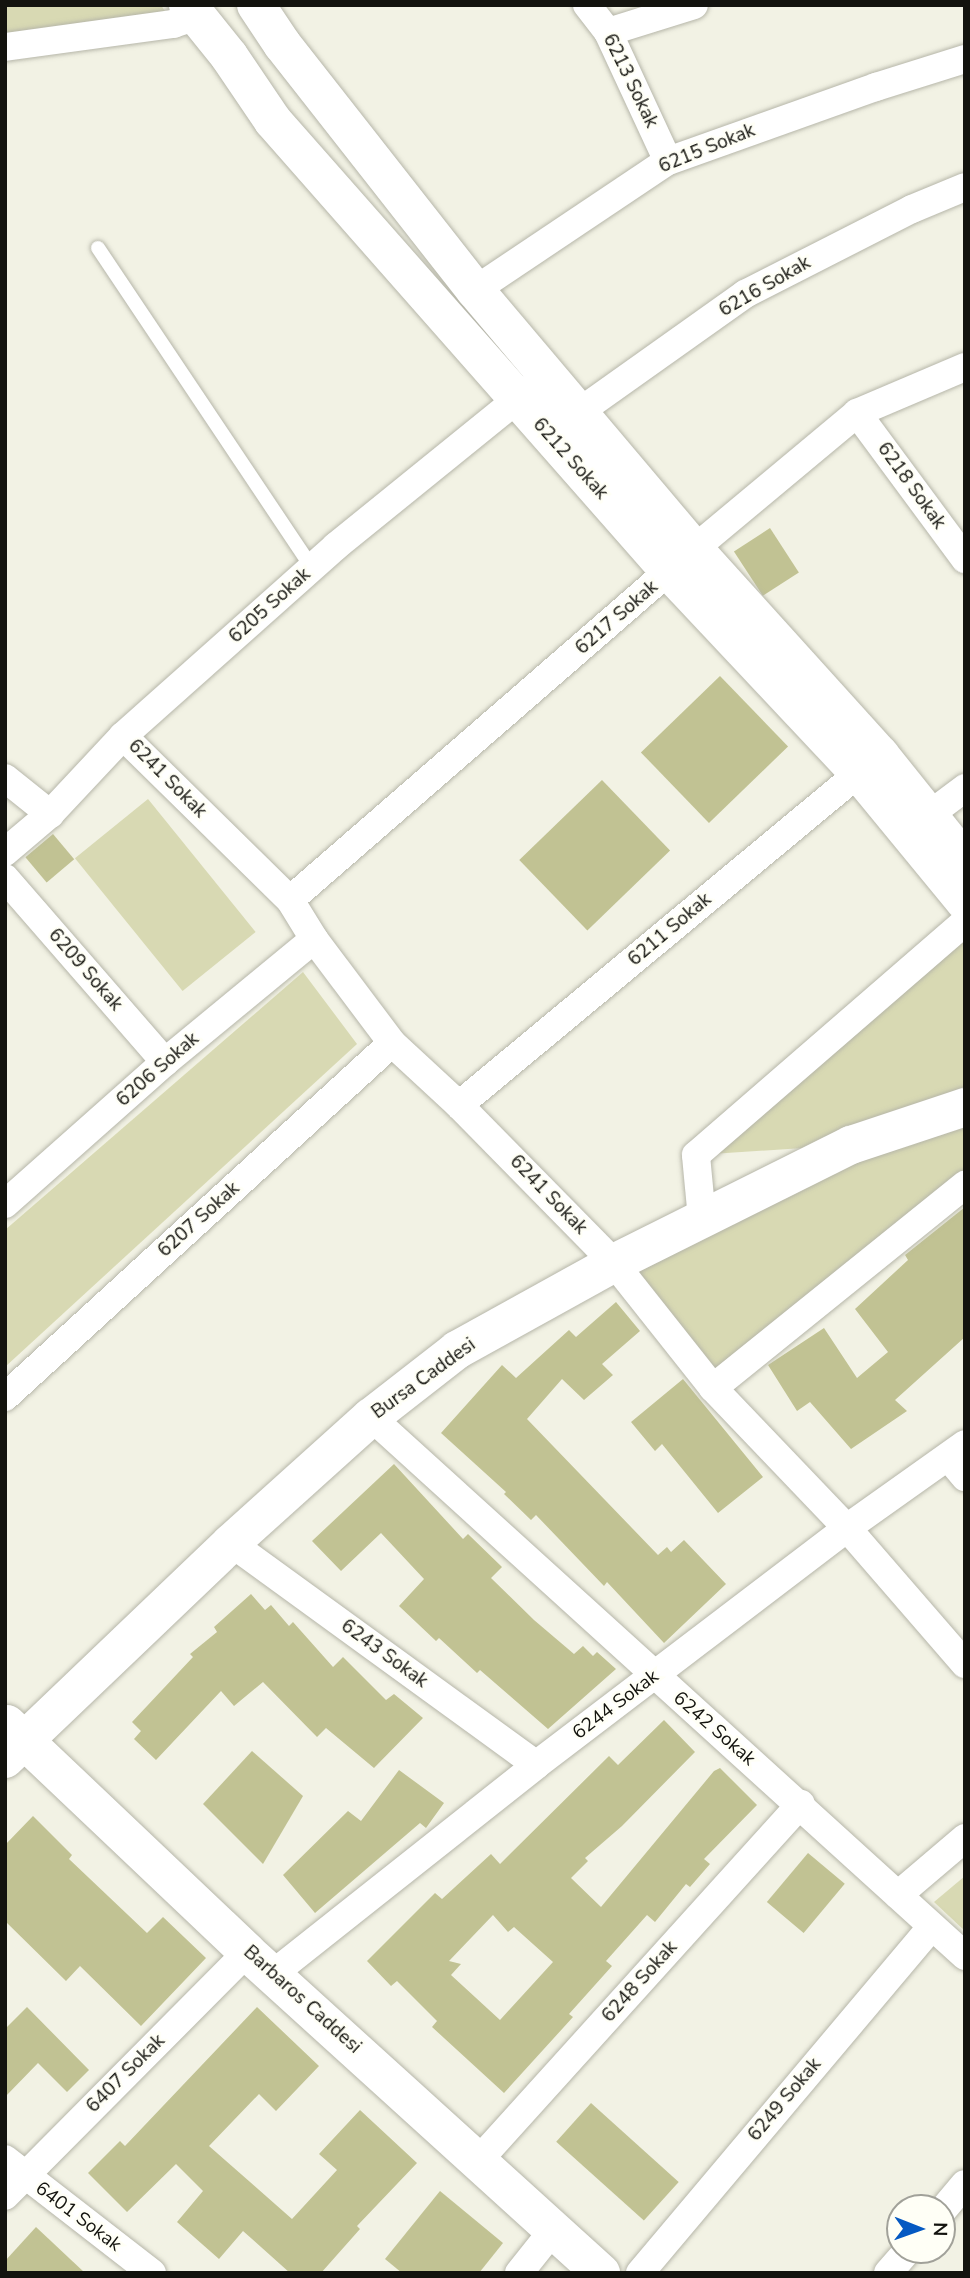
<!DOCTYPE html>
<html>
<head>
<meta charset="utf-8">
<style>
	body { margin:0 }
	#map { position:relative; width:970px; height:2278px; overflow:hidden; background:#f2f2e4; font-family:"Nunito Sans",sans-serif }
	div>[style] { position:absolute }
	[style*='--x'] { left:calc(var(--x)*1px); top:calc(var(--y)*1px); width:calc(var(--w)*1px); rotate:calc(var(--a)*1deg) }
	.green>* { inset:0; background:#d8d9b3; transform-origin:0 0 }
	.building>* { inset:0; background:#c1c293; transform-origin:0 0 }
	.roads { filter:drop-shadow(0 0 2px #b6b6a9) drop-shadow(0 0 2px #b6b6a9) }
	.lane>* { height:14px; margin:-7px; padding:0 7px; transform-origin:7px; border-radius:7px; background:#fff }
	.street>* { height:28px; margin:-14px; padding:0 14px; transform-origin:14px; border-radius:14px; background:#fff }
	.secondary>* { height:38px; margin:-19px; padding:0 19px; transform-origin:19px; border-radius:19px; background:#fff }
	span { translate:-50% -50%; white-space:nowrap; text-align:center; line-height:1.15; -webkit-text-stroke:5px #fffff6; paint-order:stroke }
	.street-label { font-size:19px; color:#13130e }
	.frame { position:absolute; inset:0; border:7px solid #13130e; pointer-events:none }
	.north { position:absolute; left:886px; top:2194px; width:70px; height:70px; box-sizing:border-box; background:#fffff6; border:2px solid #a1a199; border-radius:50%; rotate:91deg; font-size:19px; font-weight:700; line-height:28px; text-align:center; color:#13130e }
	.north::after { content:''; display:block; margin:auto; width:24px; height:32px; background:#0559c2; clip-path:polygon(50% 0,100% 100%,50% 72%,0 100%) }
</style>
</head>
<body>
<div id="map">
	<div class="green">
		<i style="clip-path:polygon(5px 5px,161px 5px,173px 24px,5px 47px)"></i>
		<i style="left:148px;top:799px;width:171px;height:94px;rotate:51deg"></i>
		<i style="clip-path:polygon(965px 922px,965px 1185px,713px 1388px,614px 1263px,849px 1145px,696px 1155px)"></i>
		<i style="clip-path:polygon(303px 972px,357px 1044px,5px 1367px,5px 1230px)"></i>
		<i style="clip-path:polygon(965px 1876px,965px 1931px,934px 1902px)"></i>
	</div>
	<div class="building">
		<i style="left:770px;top:528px;width:53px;height:43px;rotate:57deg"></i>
		<i style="left:720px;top:676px;width:98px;height:110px;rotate:46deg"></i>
		<i style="left:602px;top:780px;width:98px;height:115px;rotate:46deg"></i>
		<i style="left:53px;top:834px;width:33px;height:36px;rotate:50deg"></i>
		<i style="clip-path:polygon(965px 1207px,965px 1337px,895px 1400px,907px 1411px,851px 1449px,810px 1402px,797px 1411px,768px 1365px,824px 1328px,857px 1378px,888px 1352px,855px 1309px,908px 1260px,905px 1255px)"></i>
		<i style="clip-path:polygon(616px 1302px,640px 1331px,602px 1364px,613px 1375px,584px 1400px,562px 1379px,527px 1419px,658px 1555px,667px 1547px,671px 1552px,684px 1540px,726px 1584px,664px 1643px,607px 1582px,604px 1586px,536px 1515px,531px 1520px,504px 1494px,506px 1492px,441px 1433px,502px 1365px,516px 1378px,569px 1330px,576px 1337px)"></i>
		<i style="clip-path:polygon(683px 1379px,763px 1477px,718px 1513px,662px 1444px,655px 1451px,631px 1422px)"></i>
		<i style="clip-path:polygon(394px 1464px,463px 1539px,468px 1534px,502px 1567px,491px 1578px,534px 1620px,574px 1654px,583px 1646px,593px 1656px,597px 1652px,616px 1669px,548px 1729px,480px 1670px,477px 1673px,439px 1638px,436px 1641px,399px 1606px,424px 1579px,381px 1533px,341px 1571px,312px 1541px)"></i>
		<i style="clip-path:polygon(251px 1594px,265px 1610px,271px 1605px,289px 1626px,293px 1622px,333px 1667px,343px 1657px,386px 1700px,394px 1694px,423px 1718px,374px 1768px,326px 1728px,317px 1737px,263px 1682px,234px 1706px,221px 1691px,156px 1760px,134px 1739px,141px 1731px,132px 1722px,193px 1657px,190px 1654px,217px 1632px,214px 1627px)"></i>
		<i style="clip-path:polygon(evenodd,664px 1720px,695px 1752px,622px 1826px,585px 1858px,588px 1861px,571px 1878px,601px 1907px,714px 1771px,720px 1768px,757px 1805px,704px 1859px,710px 1864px,690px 1887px,686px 1884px,655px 1922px,647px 1915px,606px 1961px,612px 1966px,569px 2014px,573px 2017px,504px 2093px,432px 2027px,437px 2021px,397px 1981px,391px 1986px,367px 1961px,435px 1893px,442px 1899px,491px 1854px,500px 1864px,609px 1756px,618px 1765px,664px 1720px,493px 1915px,508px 1932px,514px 1927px,553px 1962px,500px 2020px,451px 1975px,461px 1964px,449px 1961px,493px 1915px)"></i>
		<i style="clip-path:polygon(252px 1751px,303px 1796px,263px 1864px,203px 1804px)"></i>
		<i style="clip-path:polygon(399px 1770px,444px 1803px,426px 1828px,420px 1823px,315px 1913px,283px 1875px,348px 1811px,361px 1821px)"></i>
		<i style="clip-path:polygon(33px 1816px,72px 1855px,69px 1859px,147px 1933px,163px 1917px,206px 1958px,141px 2026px,80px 1966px,66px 1981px,5px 1921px,5px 1845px)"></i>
		<i style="left:808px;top:1853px;width:48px;height:64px;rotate:40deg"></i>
		<i style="clip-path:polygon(27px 2007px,89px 2070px,67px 2092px,38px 2063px,5px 2097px,5px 2029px)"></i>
		<i style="clip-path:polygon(257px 2007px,319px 2066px,276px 2111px,259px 2094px,209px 2146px,292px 2219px,337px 2170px,319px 2154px,360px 2110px,417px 2163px,357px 2226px,360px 2229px,321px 2273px,290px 2273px,243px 2231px,219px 2259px,177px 2222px,203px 2191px,176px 2164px,127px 2212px,88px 2173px,120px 2141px,125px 2146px)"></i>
		<i style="left:591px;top:2103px;width:118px;height:52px;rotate:42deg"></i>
		<i style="clip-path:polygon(440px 2191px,503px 2243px,479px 2273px,402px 2273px,385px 2259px)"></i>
		<i style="clip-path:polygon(36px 2227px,85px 2273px,5px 2273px,5px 2261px)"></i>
	</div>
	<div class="roads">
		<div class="lane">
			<i style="--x:98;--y:248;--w:385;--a:56.2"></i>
		</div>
		<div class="street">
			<i style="--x:587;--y:5;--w:34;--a:52"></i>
			<i style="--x:608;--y:32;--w:142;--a:65.1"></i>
			<i style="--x:608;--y:32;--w:90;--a:-17.4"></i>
			<i style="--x:5;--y:47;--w:170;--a:-7.8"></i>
			<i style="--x:173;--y:24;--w:26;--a:-18"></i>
			<i style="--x:475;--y:290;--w:232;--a:-33.8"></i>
			<i style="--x:668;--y:161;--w:221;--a:-19.6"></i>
			<i style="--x:876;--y:87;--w:93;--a:-17.5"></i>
			<i style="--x:579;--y:412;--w:204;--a:-35.4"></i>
			<i style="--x:745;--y:294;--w:187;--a:-27"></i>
			<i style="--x:912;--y:209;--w:57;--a:-22.5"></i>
			<i style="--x:857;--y:413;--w:182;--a:53.5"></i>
			<i style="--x:123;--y:736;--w:234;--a:44.5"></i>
			<i style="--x:290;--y:900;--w:46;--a:58.4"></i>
			<i style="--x:314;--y:939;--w:130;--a:53.1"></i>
			<i style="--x:392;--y:1043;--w:91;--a:42.8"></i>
			<i style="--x:459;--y:1105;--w:221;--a:45.5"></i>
			<i style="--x:614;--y:1263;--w:159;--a:51.6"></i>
			<i style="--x:713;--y:1388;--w:194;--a:46.3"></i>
			<i style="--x:847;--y:1528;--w:180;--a:49.1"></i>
			<i style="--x:5;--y:778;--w:58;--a:38.7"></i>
			<i style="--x:929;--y:815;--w:45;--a:-36.9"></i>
			<i style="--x:5;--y:852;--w:59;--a:-40.2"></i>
			<i style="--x:50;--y:814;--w:107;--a:-46.9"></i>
			<i style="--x:123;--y:736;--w:285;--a:-41.7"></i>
			<i style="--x:336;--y:546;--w:252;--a:-39"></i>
			<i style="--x:5;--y:878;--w:244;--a:49"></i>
			<i style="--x:290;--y:900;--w:535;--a:-40.98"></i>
			<i style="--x:694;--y:549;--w:212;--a:-39.8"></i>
			<i style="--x:857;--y:413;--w:117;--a:-23.1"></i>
			<i style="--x:459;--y:1105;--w:537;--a:-39.71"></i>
			<i style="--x:5;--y:1204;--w:214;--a:-41.6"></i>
			<i style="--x:165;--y:1062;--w:193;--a:-39.5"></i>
			<i style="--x:702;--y:1219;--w:64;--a:-95.4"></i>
			<i style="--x:696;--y:1155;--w:356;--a:-40.9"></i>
			<i style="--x:713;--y:1388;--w:324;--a:-38.9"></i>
			<i style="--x:5;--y:1397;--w:524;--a:-42.45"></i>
			<i style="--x:371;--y:1417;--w:802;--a:42.22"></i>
			<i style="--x:949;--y:1458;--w:25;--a:50"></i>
			<i style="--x:231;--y:1543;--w:377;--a:36"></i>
			<i style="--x:898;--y:1895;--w:88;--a:-40.4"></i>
			<i style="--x:274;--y:1973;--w:335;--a:-38.4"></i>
			<i style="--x:536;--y:1765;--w:391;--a:-37.3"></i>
			<i style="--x:847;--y:1528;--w:145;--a:-35.4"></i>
			<i style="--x:5;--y:2159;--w:186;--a:37.8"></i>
			<i style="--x:479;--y:2160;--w:480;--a:-47.9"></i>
			<i style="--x:5;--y:2196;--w:344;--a:-45.2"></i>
			<i style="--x:942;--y:2211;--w:35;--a:-50"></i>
			<i style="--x:519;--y:2273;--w:56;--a:-51.5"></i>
			<i style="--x:640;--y:2273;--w:452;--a:-49.9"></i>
			<i style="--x:888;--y:2273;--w:30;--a:-49"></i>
		</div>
		<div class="secondary">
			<i style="--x:188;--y:5;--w:65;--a:51.2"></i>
			<i style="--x:229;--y:56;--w:78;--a:55.9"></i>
			<i style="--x:273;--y:121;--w:601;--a:48.64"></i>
			<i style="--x:670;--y:572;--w:277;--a:46.8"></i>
			<i style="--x:860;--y:774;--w:166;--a:50.6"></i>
			<i style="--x:256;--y:5;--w:47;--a:56.3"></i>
			<i style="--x:282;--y:44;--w:313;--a:51.9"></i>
			<i style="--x:475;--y:290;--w:339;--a:49.8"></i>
			<i style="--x:694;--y:549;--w:278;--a:47.9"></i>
			<i style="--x:880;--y:755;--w:136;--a:51.3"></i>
			<i style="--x:7;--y:1724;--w:331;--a:43.5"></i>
			<i style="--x:247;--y:1952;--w:478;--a:42.2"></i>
			<i style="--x:5;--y:1759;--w:313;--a:-43.7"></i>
			<i style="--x:231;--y:1543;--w:188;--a:-42"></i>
			<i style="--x:371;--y:1417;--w:109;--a:-37.9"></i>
			<i style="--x:457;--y:1350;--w:179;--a:-29"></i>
			<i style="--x:614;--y:1263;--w:265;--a:-26.5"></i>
			<i style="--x:851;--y:1145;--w:120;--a:-18.4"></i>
		</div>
	</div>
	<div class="street-label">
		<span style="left:630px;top:81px;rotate:64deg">6213 Sokak</span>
		<span style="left:707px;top:149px;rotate:-22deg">6215 Sokak</span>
		<span style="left:765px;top:287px;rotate:-30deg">6216 Sokak</span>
		<span style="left:570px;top:459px;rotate:48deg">6212 Sokak</span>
		<span style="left:911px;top:486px;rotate:54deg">6218 Sokak</span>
		<span style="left:270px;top:606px;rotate:-42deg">6205 Sokak</span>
		<span style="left:617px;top:618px;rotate:-41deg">6217 Sokak</span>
		<span style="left:167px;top:779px;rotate:45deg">6241 Sokak</span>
		<span style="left:670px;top:930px;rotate:-40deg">6211 Sokak</span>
		<span style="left:85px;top:970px;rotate:49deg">6209 Sokak</span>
		<span style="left:158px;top:1070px;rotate:-41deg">6206 Sokak</span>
		<span style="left:548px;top:1195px;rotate:46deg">6241 Sokak</span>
		<span style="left:199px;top:1220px;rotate:-42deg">6207 Sokak</span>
		<span style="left:424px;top:1379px;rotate:-36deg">Bursa Caddesi</span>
		<span style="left:384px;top:1654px;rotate:36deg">6243 Sokak</span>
		<span style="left:616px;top:1705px;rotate:-37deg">6244 Sokak</span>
		<span style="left:714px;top:1729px;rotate:41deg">6242 Sokak</span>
		<span style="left:640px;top:1982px;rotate:-48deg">6248 Sokak</span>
		<span style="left:302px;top:2000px;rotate:42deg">Barbaros Caddesi</span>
		<span style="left:126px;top:2074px;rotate:-45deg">6407 Sokak</span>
		<span style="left:785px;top:2100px;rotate:-50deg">6249 Sokak</span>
		<span style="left:78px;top:2217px;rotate:37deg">6401 Sokak</span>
	</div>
	<div class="frame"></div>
	<div class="north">N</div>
</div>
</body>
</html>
